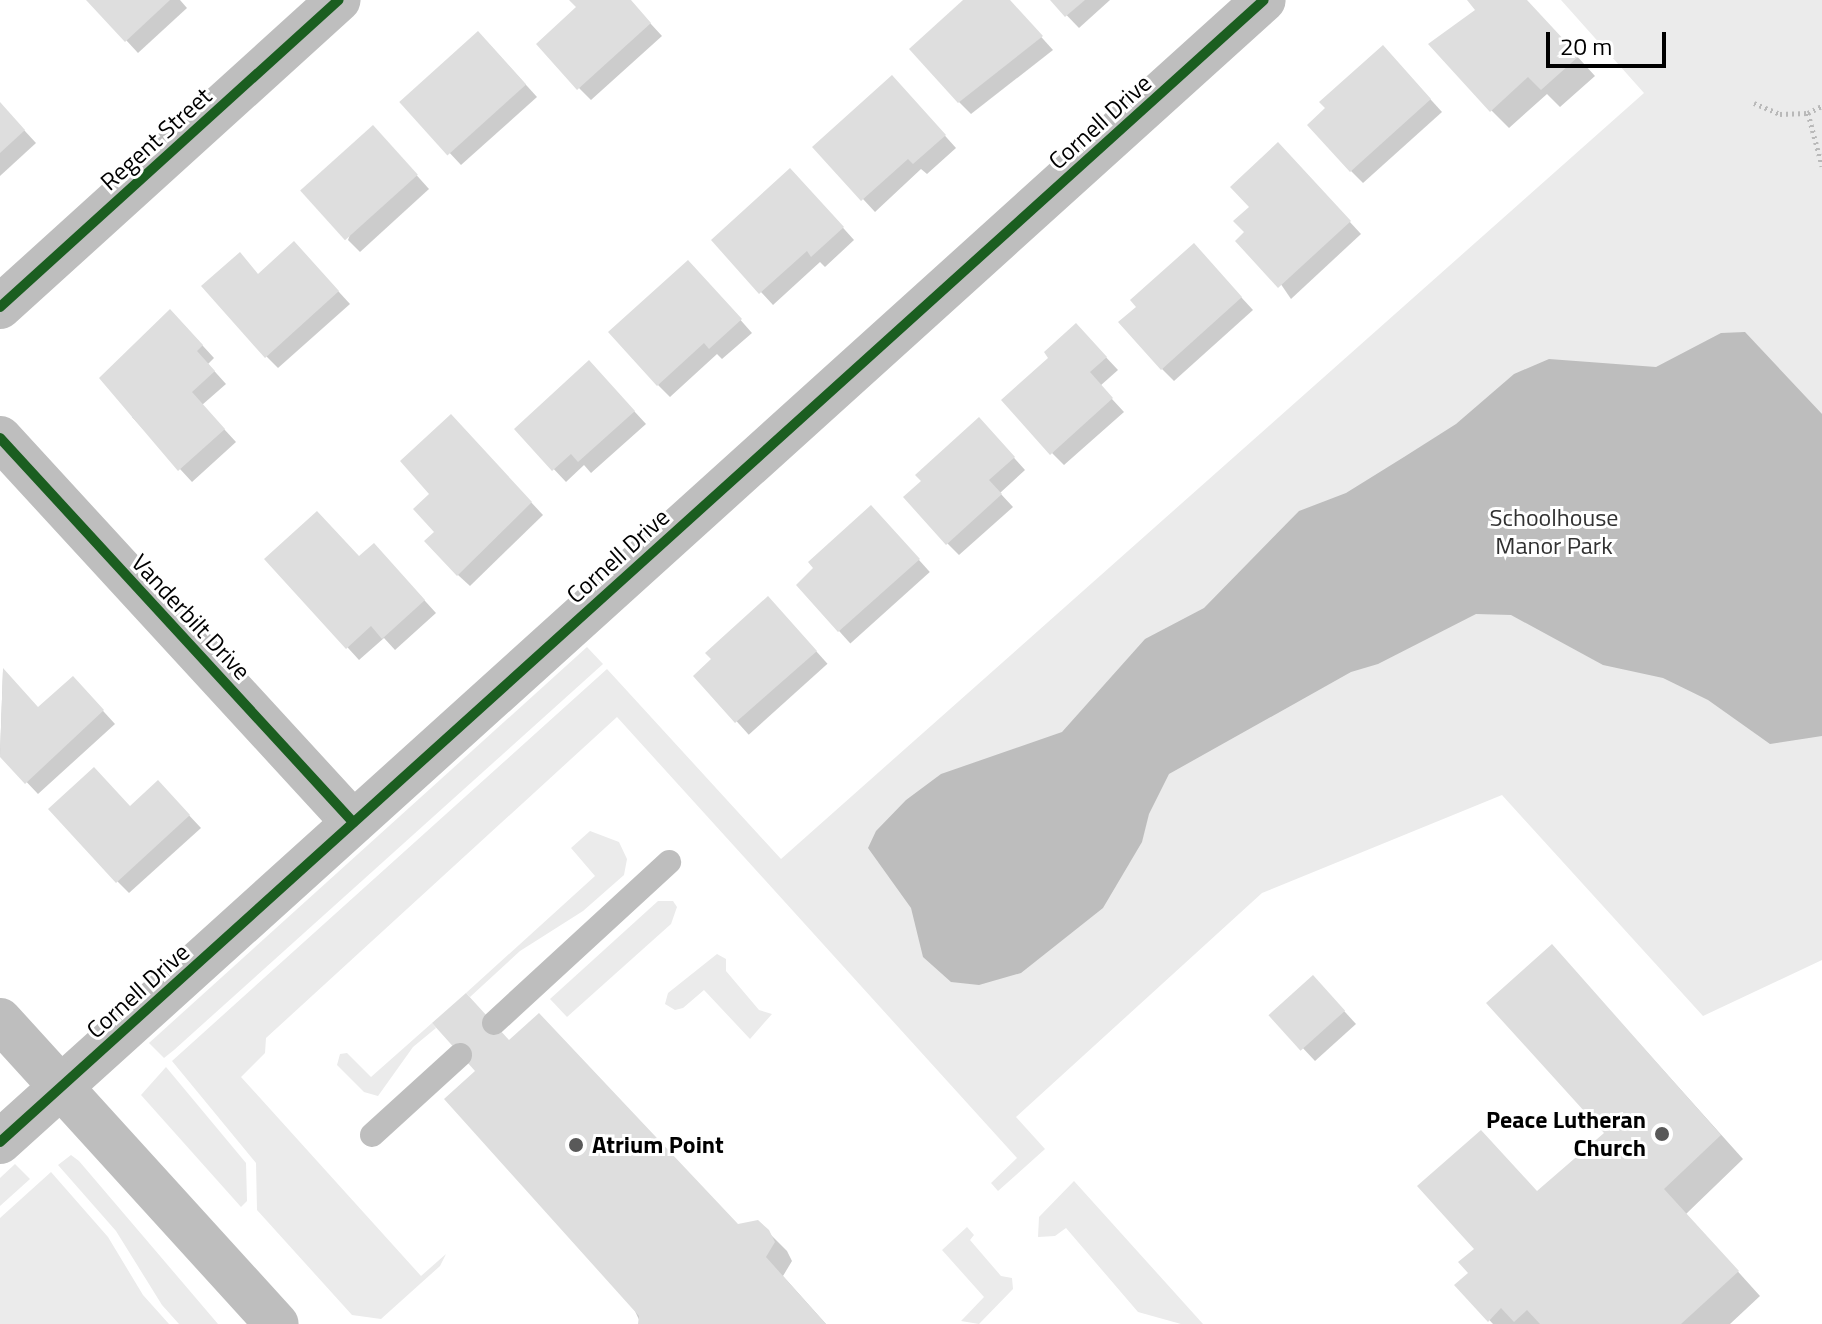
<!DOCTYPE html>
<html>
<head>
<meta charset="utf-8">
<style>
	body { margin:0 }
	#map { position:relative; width:1822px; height:1324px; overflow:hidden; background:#fff; font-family:"Titillium Web",sans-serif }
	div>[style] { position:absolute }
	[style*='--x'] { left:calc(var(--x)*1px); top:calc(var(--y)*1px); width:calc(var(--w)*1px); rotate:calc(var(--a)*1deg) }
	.green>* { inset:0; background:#ebebeb }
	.water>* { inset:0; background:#bdbdbd }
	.shadow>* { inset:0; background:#0003; transform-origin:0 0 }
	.building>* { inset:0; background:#dedede; transform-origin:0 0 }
	.path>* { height:5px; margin-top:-2.5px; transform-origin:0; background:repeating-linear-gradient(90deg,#b9b9b9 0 2px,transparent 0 6px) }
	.service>* { height:24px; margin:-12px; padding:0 12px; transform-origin:12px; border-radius:12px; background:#bebebe }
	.minor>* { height:44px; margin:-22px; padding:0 22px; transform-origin:22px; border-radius:22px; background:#bebebe }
	.tertiary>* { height:44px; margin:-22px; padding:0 22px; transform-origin:22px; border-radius:22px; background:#bebebe }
	.cycleway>* { height:10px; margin:-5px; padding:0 5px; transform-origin:5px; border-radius:5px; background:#1b5e20 }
	.dots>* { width:22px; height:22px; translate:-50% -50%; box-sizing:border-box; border:4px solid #fff; border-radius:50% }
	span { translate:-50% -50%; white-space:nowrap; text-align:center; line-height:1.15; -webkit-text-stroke:6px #fff; paint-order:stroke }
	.street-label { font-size:24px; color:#000 }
	.park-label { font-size:24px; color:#313131 }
	.poi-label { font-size:24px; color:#000; font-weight:700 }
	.right { translate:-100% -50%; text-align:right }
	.left { translate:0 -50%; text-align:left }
	.scale { position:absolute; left:1546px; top:32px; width:120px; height:36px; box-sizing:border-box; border:4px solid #000; border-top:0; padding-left:10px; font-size:24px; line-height:28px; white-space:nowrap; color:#000; -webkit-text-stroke:6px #fff; paint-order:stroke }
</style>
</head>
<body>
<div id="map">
	<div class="green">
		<i style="clip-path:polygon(1561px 0,1822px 0,1822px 960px,1703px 1016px,1502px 795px,1262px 893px,1016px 1117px,1045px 1149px,998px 1191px,991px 1183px,1017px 1158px,617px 717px,266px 1038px,265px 1053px,241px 1077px,421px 1276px,446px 1254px,440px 1266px,381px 1319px,352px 1315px,257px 1210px,256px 1163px,172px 1061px,607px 669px,781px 859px,1644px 93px)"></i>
		<i style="clip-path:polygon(587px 647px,603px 664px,174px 1050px,164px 1058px,149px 1043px)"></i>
		<i style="clip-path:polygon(590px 831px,619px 842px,627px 859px,624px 875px,583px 911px,520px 951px,470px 997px,466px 993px,595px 876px,571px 848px)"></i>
		<i style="clip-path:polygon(658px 901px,673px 901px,677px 907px,671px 924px,567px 1017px,550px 999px)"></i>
		<i style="clip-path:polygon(717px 954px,726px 959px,726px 971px,759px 1010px,772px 1014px,750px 1039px,704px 990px,683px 1008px,675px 1010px,665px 1004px,668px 993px)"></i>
		<i style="clip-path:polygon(432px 1023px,436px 1028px,413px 1047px,378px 1096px,364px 1092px,337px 1065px,340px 1054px,347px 1053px,371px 1077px)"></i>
		<i style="clip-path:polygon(166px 1067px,246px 1163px,247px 1201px,241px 1207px,141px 1095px)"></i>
		<i style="clip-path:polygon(71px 1155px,79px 1161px,218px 1324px,179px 1324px,162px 1305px,116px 1231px,58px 1165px)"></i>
		<i style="clip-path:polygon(15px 1164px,30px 1179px,0 1206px,0 1178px)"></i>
		<i style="clip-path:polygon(51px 1172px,108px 1237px,143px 1295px,169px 1324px,0 1324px,0 1218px)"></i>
		<i style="clip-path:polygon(1074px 1181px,1203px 1324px,1181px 1324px,1138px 1312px,1066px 1228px,1055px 1236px,1038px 1237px,1039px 1217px)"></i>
		<i style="clip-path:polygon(967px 1227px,974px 1235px,970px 1240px,1001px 1276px,1012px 1278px,1013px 1289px,979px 1324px,961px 1321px,984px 1297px,942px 1250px)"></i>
	</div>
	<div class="water">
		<i style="clip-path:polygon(1745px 332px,1822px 414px,1822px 736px,1770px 744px,1708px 700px,1663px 678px,1603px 665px,1511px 615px,1476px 614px,1378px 664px,1351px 672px,1169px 774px,1149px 814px,1142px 842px,1103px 908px,1021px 973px,979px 985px,951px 982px,923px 957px,911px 908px,868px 848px,876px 831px,906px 800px,941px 774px,1062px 732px,1145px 639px,1204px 608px,1299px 511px,1346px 493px,1404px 457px,1456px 424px,1514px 374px,1549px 359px,1656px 367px,1721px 333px)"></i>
	</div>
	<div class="shadow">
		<i style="clip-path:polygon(89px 0,180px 0,187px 8px,138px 53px)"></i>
		<i style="clip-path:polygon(572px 0,629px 0,662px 36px,591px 100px,579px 88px,579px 8px)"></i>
		<i style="clip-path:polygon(966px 0,1008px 0,1053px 50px,971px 114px,959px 102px)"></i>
		<i style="clip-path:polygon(1052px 0,1110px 0,1079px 28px)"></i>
		<i style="clip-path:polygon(1469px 0,1526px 0,1595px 76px,1560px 107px,1547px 94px,1509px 128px,1491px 110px,1478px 10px)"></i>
		<i style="clip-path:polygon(490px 45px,537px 97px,461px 165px,402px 102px)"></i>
		<i style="clip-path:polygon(1395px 60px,1442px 112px,1363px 183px,1351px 171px)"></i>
		<i style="clip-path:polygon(904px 90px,956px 148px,927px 174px,921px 169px,875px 212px,815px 147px)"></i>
		<i style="clip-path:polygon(0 104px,36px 143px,0 176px)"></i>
		<i style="clip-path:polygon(385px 140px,429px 189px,360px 252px,348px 240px)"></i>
		<i style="clip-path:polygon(1290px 157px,1361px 234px,1291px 299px,1246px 233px,1252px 207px)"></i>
		<i style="clip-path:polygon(802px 182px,854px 240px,825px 267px,820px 262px,773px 305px,713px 240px)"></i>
		<i style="clip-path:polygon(306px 256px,350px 304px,278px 368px,266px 356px,259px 276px)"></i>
		<i style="clip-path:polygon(1205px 258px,1253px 310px,1174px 381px,1162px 369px)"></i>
		<i style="clip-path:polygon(700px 274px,752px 333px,722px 359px,717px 354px,670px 397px,658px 385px)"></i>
		<i style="clip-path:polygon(182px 323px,214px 358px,208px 364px,226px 384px,202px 405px,236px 442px,192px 482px,132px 417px)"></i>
		<i style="clip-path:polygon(1088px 338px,1118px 370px,1100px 386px,1124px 412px,1064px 465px,1052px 453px)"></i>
		<i style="clip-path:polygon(601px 375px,646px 424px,591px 473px,584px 465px,566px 482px,516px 429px)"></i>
		<i style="clip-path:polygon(463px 429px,543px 515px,470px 586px,458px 575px,437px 532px,432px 494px)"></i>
		<i style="clip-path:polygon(991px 432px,1025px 470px,1000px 493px,1013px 507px,959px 555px,947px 543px)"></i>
		<i style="left:883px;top:520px;width:70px;height:107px;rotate:48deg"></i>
		<i style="clip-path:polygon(386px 558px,436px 613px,395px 650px,384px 638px,359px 660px,267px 559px)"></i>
		<i style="left:780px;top:611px;width:71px;height:106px;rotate:48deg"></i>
		<i style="clip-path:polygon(3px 671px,39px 709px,84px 690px,115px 724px,38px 794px,0 754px)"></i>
		<i style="clip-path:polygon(170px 795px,201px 828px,129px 893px,117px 881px,130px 808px)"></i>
		<i style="clip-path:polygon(1552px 946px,1743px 1159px,1686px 1214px,1760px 1296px,1730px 1324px,1493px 1324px,1457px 1285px,1470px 1273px,1477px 1249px,1481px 1132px,1538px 1193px,1607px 1133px)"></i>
		<i style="clip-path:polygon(1324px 989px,1356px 1024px,1315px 1061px,1271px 1014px)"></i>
		<i style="clip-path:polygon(510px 1042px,739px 1226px,758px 1222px,787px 1251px,792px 1261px,783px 1276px,826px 1324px,641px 1324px)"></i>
	</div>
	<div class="building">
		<i style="clip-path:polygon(86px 0,170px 0,125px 42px)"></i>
		<i style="clip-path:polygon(569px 0,631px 0,651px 23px,577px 90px,536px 44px,576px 7px)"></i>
		<i style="clip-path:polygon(963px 0,1010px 0,1043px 36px,958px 103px,909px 49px)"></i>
		<i style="clip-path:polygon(1050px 0,1085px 0,1065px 17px)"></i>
		<i style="clip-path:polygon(1467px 0,1527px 0,1579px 56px,1541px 90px,1528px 77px,1490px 112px,1428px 44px,1475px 10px)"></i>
		<i style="left:478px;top:31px;width:72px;height:106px;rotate:48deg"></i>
		<i style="clip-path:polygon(1383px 45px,1431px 99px,1350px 172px,1307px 125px,1325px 108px,1319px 102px)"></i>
		<i style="clip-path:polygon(892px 75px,946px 135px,913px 164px,908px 159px,861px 201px,812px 147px)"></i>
		<i style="clip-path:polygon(0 102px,25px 130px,0 153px)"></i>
		<i style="left:373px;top:125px;width:67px;height:98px;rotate:48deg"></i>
		<i style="clip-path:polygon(1278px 142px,1351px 221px,1278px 288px,1235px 241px,1244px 232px,1233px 221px,1249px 207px,1230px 187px)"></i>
		<i style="clip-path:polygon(790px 168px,844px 227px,811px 257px,807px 251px,759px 294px,711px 240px)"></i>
		<i style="clip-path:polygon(294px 241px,339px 291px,265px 358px,201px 286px,240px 252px,258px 274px)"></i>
		<i style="clip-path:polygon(1194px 243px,1242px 297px,1161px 370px,1118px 322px,1136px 307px,1130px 300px)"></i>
		<i style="clip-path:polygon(688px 260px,742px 319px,709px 349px,704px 343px,657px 386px,608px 332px)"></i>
		<i style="clip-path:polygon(170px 309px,203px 345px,197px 351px,215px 371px,192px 392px,225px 429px,178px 471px,99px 378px)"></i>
		<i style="clip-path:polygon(1076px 323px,1107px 357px,1090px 372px,1113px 398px,1050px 455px,1001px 400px,1048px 358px,1044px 352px)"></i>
		<i style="clip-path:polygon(589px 360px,635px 411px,578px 462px,571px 454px,552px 471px,514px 429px)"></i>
		<i style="clip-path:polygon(451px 414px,532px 502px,457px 576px,424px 541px,434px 532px,413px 509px,429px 494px,400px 461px)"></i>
		<i style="clip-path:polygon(979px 417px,1015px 457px,989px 480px,1002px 494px,946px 545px,903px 497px,921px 481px,915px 475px)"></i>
		<i style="clip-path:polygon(871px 505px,920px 559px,838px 632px,796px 585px,813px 568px,808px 562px)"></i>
		<i style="clip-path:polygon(317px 511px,359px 556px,374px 543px,425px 600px,382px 639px,371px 626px,346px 649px,264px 559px)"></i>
		<i style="clip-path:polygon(768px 596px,817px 651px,735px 723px,693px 676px,711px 659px,705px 653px)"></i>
		<i style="clip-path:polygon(3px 668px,38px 707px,73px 676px,104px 710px,25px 784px,0 757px)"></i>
		<i style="clip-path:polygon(94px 767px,130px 806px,158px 780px,190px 815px,116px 883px,48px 809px)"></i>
		<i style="clip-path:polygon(1552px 944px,1721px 1135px,1664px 1189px,1739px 1271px,1681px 1324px,1540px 1324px,1527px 1310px,1514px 1322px,1501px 1308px,1488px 1322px,1454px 1285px,1468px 1273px,1458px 1262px,1474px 1249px,1417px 1186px,1481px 1130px,1537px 1191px,1604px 1133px,1486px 1003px)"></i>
		<i style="left:1313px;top:975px;width:48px;height:60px;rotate:48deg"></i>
		<i style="clip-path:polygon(466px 993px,509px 1040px,539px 1013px,738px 1224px,758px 1220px,769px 1230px,775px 1242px,766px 1257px,826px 1324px,638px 1324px,639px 1316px,444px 1099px,475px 1071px,432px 1023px)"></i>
	</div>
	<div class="path">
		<i style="--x:1754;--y:103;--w:28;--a:23"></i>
		<i style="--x:1780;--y:114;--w:28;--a:-2"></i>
		<i style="--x:1808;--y:113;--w:16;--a:-27"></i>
		<i style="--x:1808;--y:113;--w:55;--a:75.2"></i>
	</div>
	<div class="service">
		<i style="--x:494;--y:1023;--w:238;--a:-42.6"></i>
		<i style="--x:372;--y:1135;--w:119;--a:-42.3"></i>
	</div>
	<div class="minor">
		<i style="--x:0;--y:307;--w:457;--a:-42.2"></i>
		<i style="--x:0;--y:438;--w:522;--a:47.41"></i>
		<i style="--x:0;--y:1142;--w:1703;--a:-42.1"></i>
	</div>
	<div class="tertiary">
		<i style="--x:0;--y:1020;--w:411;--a:47.7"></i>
	</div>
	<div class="cycleway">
		<i style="--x:0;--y:307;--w:457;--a:-42.2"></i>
		<i style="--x:0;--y:438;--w:522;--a:47.41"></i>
		<i style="--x:0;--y:1142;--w:1703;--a:-42.1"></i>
	</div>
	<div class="dots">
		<i style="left:1662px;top:1134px;background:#595959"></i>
		<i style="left:576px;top:1145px;background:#595959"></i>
	</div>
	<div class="street-label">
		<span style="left:1100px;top:122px;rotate:-42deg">Cornell Drive</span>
		<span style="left:156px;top:139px;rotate:-42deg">Regent Street</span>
		<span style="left:618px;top:556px;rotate:-42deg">Cornell Drive</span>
		<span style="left:191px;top:617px;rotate:47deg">Vanderbilt Drive</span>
		<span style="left:138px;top:991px;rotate:-42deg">Cornell Drive</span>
	</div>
	<div class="park-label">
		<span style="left:1554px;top:532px">Schoolhouse<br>Manor Park</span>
	</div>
	<div class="poi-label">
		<span class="right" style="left:1646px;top:1134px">Peace Lutheran<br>Church</span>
		<span class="left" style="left:592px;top:1145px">Atrium Point</span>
	</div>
	<div class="scale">20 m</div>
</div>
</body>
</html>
